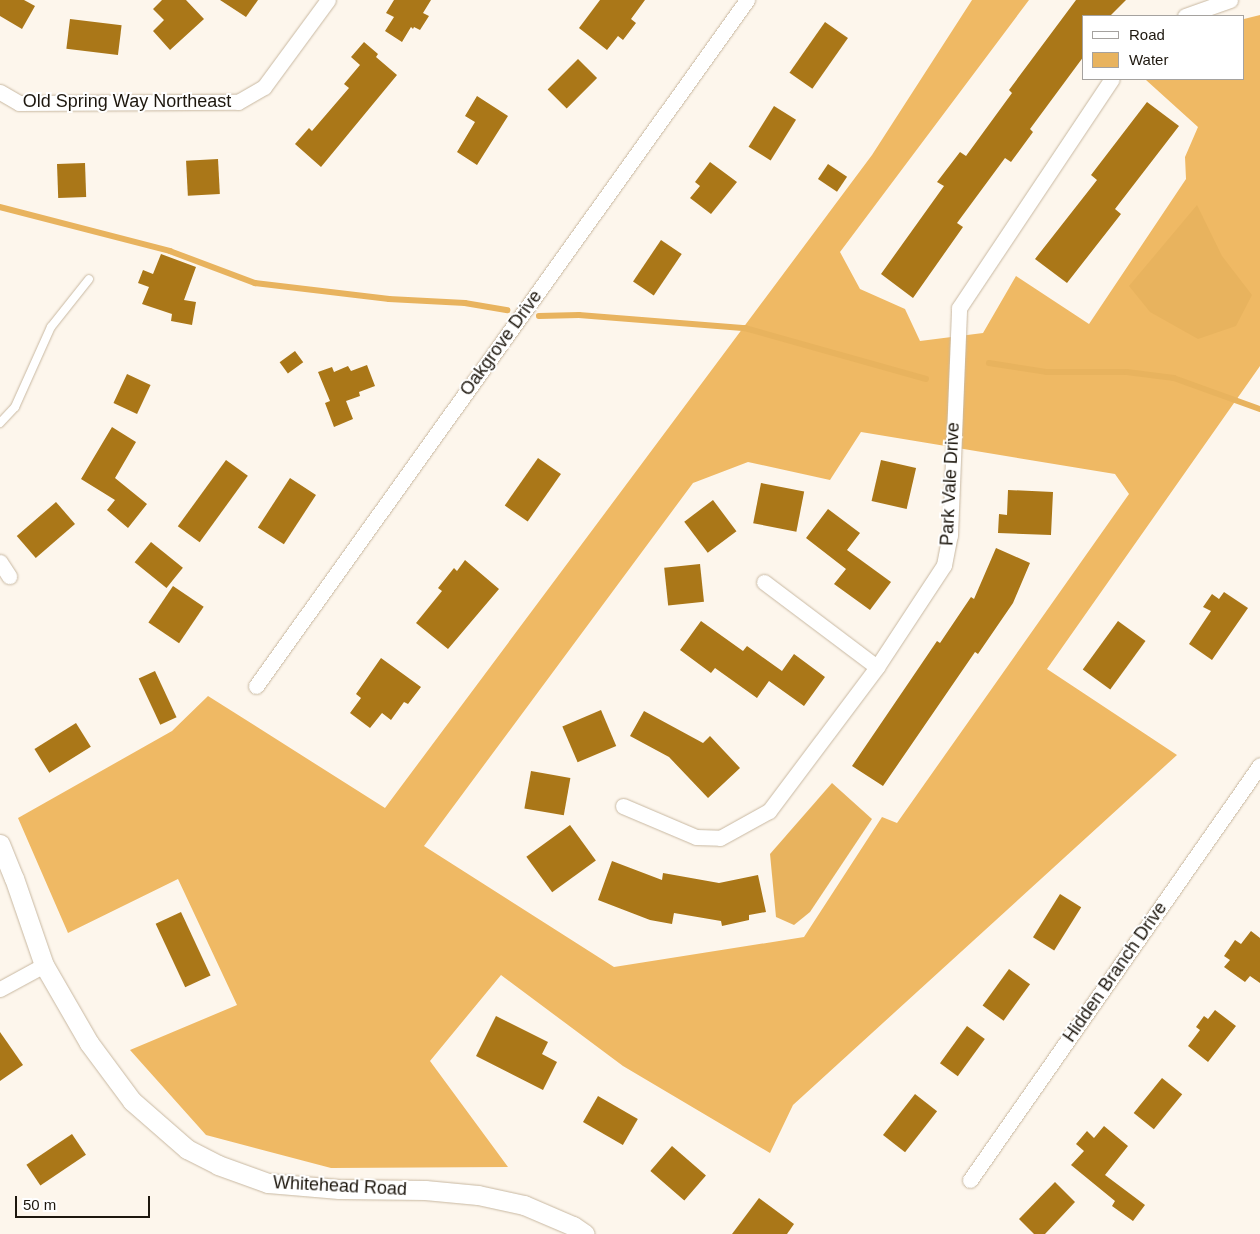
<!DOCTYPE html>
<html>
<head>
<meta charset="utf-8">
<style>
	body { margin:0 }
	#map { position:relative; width:1260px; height:1234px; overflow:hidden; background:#fdf6ec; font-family:Helvetica,sans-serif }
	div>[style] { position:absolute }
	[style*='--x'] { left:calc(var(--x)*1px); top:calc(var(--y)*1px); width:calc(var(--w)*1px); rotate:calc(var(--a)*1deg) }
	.forest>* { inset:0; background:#efb964 }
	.water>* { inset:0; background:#e8b35e }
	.stream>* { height:5.5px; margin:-2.75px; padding:0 2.75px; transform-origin:2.75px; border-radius:2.75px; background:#e8b35e }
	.building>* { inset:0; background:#aa7718; transform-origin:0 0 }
	.roads { filter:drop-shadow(0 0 1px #c8b8a1) drop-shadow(0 0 1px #c8b8a1) }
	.service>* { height:8px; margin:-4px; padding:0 4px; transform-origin:4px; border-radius:4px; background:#fff }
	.minor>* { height:15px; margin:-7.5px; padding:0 7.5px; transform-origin:7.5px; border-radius:7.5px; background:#fff }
	.tertiary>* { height:19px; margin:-9.5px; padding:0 9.5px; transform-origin:9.5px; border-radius:9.5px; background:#fff }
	span { translate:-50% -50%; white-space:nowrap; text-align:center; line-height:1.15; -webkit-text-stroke:4px #fff; paint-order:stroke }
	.street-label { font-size:18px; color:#1d170e }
	.legend { position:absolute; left:1082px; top:15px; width:162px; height:65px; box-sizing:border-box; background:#fff; border:1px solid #a5a29f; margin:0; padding:6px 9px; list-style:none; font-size:15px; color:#1d170e }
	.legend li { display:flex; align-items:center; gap:10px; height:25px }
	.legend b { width:25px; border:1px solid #a5a29f }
	.scale { position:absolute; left:15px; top:1196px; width:135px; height:22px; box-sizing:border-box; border:2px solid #1d170e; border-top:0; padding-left:6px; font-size:15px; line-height:18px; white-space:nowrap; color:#1d170e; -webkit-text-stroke:4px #fff; paint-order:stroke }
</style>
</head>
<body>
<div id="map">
	<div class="forest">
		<i style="clip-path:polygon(evenodd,972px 0,1029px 0,840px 252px,860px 289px,905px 309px,920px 341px,983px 333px,1016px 276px,1089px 324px,1186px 179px,1185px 157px,1198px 127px,1146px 80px,1244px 79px,1244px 19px,1260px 15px,1260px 366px,1047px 669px,1177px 755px,793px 1105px,770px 1153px,623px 1066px,501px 975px,430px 1061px,508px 1167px,331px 1168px,206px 1135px,130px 1050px,237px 1005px,178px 879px,68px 933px,18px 818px,172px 731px,208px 696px,385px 808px,872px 155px,972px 0,861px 432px,1115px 474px,1129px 494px,897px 823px,882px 817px,804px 937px,614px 967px,424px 846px,693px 483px,748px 462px,830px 480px,861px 432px)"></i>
	</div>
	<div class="water">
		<i style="clip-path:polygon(1197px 205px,1222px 256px,1252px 295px,1236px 326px,1198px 339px,1150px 312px,1129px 286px)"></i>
		<i style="clip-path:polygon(832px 783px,872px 819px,810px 912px,794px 925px,776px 917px,770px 854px)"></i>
	</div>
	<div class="stream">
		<i style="--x:0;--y:207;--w:176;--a:14.5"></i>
		<i style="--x:170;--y:251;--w:91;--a:20.6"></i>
		<i style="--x:255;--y:283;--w:135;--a:6.8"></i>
		<i style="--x:389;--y:299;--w:76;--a:3"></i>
		<i style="--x:465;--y:303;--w:43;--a:9.5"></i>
		<i style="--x:539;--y:316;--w:40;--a:-1.4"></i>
		<i style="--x:579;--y:315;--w:167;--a:4.5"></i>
		<i style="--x:745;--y:328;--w:188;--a:15.7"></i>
		<i style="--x:989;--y:363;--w:59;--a:8.8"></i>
		<i style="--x:1047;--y:372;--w:80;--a:0"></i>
		<i style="--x:1127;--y:372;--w:47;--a:7.3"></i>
		<i style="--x:1174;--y:378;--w:91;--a:19.8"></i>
	</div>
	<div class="building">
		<i style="clip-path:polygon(0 0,24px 0,35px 6px,22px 29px,0 16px)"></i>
		<i style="clip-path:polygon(162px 0,186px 0,204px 19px,170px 50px,153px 31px,164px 20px,153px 9px)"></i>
		<i style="clip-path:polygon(220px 0,258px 0,246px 17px)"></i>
		<i style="clip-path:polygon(394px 0,431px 0,423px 13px,429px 16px,420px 30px,414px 27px,413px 29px,411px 27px,402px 42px,385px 31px,394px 17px,386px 13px)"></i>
		<i style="clip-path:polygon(600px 0,645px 0,631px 19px,636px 23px,623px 40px,618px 36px,607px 50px,579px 28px)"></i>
		<i style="clip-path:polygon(1076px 0,1126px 0,1110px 16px,1084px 16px,1084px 56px,1030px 129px,1033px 132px,1011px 162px,1005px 158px,957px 223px,963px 227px,913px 298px,881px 274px,944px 186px,937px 182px,960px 152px,966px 156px,1012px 93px,1009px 90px)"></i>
		<i style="left:70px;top:19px;width:52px;height:30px;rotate:7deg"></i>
		<i style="left:825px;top:22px;width:28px;height:62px;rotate:35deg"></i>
		<i style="clip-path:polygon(364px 42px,378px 54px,376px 57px,397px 75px,321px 167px,295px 144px,309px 128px,312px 131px,349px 88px,344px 84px,360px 65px,351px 57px)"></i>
		<i style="left:578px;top:59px;width:27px;height:43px;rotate:45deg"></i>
		<i style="clip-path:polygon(477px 96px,508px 116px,477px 165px,457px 152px,475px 122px,465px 116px)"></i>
		<i style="clip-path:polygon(1147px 102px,1179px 126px,1115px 209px,1121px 214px,1067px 283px,1035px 259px,1097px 180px,1091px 175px)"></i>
		<i style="left:774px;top:106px;width:26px;height:48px;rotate:32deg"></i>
		<i style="left:218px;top:159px;width:35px;height:32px;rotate:87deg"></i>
		<i style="clip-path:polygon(710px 162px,737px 182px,711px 214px,690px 198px,700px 186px,695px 182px)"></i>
		<i style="left:85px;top:163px;width:34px;height:28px;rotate:88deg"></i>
		<i style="left:828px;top:164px;width:23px;height:18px;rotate:34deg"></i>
		<i style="left:661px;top:240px;width:25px;height:50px;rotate:34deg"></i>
		<i style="clip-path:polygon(161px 254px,196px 267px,184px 300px,196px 302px,192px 325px,171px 321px,172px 314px,142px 304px,149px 287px,138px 283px,143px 270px,153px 274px)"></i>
		<i style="left:295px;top:351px;width:14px;height:19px;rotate:54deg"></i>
		<i style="clip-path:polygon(367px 365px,375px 386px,359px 392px,360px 396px,346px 401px,353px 419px,334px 427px,325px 403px,330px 401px,318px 372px,332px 367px,334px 372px,348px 366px,351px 371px)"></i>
		<i style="left:127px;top:374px;width:26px;height:32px;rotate:25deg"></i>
		<i style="clip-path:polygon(112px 427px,136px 442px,115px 478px,147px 504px,128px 528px,107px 510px,115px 500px,81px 479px)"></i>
		<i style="left:538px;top:458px;width:28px;height:58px;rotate:35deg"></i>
		<i style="left:226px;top:460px;width:27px;height:82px;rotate:36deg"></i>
		<i style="left:881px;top:460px;width:36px;height:42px;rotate:13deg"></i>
		<i style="left:290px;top:478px;width:31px;height:59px;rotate:33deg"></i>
		<i style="left:761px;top:483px;width:44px;height:41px;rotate:11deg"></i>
		<i style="clip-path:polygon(1008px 490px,1053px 492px,1051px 535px,998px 533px,999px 514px,1007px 515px)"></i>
		<i style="left:713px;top:500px;width:39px;height:36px;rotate:53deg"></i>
		<i style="left:56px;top:502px;width:29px;height:52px;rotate:49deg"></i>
		<i style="clip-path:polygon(828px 509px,860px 533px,847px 550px,891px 582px,870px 610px,834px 584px,846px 569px,806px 538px)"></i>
		<i style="left:151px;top:542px;width:41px;height:26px;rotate:39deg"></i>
		<i style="clip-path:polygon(996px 548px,1030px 563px,1013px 603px,978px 654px,975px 652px,883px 786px,852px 766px,937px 641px,940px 643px,971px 597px,974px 599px)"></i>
		<i style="clip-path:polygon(465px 560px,499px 589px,448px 649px,416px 623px,442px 591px,438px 588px,454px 568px,457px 571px)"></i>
		<i style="left:700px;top:564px;width:38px;height:36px;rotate:84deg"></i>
		<i style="left:173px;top:586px;width:37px;height:44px;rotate:34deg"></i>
		<i style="clip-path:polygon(1224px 592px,1248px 608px,1212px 660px,1189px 644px,1211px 611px,1203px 607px,1212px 594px,1219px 599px)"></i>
		<i style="clip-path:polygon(701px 621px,743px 651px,747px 646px,782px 671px,794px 654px,825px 677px,804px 706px,769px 681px,757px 698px,715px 668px,711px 673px,680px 650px)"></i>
		<i style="left:1118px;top:621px;width:34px;height:60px;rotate:36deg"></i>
		<i style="clip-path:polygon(381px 658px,421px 687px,408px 704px,404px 702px,391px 720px,382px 713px,370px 728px,350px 713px,361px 698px,356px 694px)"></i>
		<i style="left:155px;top:671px;width:51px;height:18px;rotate:65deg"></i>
		<i style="left:601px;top:710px;width:39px;height:42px;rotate:67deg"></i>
		<i style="clip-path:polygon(644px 711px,703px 743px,710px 736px,740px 768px,708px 798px,669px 757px,630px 736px)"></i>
		<i style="left:76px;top:723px;width:28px;height:49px;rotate:58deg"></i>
		<i style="left:531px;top:771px;width:40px;height:38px;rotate:10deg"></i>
		<i style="left:570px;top:825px;width:44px;height:54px;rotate:54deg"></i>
		<i style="clip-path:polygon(612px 861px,662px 880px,663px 873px,719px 883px,758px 875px,766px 912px,749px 915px,749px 920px,722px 926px,721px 921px,674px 913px,672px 924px,650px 920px,598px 900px)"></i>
		<i style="left:1060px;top:894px;width:25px;height:51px;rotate:32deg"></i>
		<i style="left:181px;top:912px;width:70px;height:28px;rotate:65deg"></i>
		<i style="clip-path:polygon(1251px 931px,1260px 938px,1260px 983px,1250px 976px,1245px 982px,1224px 967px,1230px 960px,1224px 956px,1235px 940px,1241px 944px)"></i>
		<i style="left:1009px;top:969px;width:26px;height:45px;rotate:36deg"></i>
		<i style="clip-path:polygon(1215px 1010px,1236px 1026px,1208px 1062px,1188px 1046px,1200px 1030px,1196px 1027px,1204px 1016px,1208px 1019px)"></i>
		<i style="clip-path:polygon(496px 1016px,548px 1042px,542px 1054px,557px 1062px,543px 1090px,476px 1056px)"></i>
		<i style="left:967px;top:1026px;width:22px;height:46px;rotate:36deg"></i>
		<i style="clip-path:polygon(0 1032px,23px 1065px,0 1081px)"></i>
		<i style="left:1162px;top:1078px;width:26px;height:45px;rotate:39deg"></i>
		<i style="left:915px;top:1094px;width:28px;height:52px;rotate:38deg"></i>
		<i style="left:598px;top:1096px;width:46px;height:30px;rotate:30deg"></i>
		<i style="clip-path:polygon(1104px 1126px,1128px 1146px,1105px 1175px,1145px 1205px,1133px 1221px,1112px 1206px,1115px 1201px,1071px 1165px,1084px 1151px,1076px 1144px,1087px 1131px,1094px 1138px)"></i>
		<i style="left:72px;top:1134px;width:25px;height:55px;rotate:56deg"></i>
		<i style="left:672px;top:1146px;width:45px;height:33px;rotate:41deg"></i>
		<i style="clip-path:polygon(1055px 1182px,1075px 1202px,1045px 1234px,1034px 1234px,1019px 1219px)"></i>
		<i style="clip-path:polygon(759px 1198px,794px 1224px,787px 1234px,732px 1234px)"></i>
	</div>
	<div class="roads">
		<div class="service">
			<i style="--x:0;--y:423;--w:22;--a:-47"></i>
			<i style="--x:15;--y:407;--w:88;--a:-65.8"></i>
			<i style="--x:51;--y:327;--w:61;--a:-51.6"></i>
		</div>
		<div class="minor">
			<i style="--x:1185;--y:16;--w:48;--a:-19.6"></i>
			<i style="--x:0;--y:92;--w:22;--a:30"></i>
			<i style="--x:19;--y:103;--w:219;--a:-0.3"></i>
			<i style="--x:238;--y:102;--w:30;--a:-30"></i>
			<i style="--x:264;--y:87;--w:108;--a:-53.7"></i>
			<i style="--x:0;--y:562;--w:17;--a:57"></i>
			<i style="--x:764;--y:582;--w:141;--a:37"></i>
			<i style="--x:256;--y:686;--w:844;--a:-54.41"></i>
			<i style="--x:623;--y:806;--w:79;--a:23"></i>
			<i style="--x:696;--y:837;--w:24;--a:2"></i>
			<i style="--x:720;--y:838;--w:56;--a:-28.9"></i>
			<i style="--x:769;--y:811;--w:180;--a:-53.1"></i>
			<i style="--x:877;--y:667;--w:122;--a:-56.7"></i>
			<i style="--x:944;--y:565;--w:31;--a:-79"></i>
			<i style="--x:950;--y:535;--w:227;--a:-87.7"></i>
			<i style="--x:959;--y:308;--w:275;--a:-56.3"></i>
			<i style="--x:0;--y:989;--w:50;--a:-28.6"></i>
			<i style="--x:970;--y:1180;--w:506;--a:-55.05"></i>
		</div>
		<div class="tertiary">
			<i style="--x:0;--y:844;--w:37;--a:68"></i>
			<i style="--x:14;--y:878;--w:92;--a:71"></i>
			<i style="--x:44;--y:965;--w:90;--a:60"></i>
			<i style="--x:89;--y:1043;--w:72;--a:53.4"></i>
			<i style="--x:132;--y:1101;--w:73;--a:41.1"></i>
			<i style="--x:187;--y:1149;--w:35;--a:27"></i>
			<i style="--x:218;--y:1165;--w:53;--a:19.8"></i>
			<i style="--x:268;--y:1183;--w:71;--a:4.8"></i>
			<i style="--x:339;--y:1189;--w:86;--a:0.7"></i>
			<i style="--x:425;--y:1190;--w:53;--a:5.4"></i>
			<i style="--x:478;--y:1195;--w:47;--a:12.3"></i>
			<i style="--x:524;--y:1205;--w:53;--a:23.2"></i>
			<i style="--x:573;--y:1226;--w:14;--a:34"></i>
		</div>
	</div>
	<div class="street-label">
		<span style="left:127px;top:101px">Old Spring Way Northeast</span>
		<span style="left:501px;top:343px;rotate:-54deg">Oakgrove Drive</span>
		<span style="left:950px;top:484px;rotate:-87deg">Park Vale Drive</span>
		<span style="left:1115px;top:972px;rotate:-55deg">Hidden Branch Drive</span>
		<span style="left:340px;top:1186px;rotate:3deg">Whitehead Road</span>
	</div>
	<ul class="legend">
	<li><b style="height:6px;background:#fff"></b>Road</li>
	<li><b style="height:14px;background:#e8b35e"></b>Water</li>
	</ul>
	<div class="scale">50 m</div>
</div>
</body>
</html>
